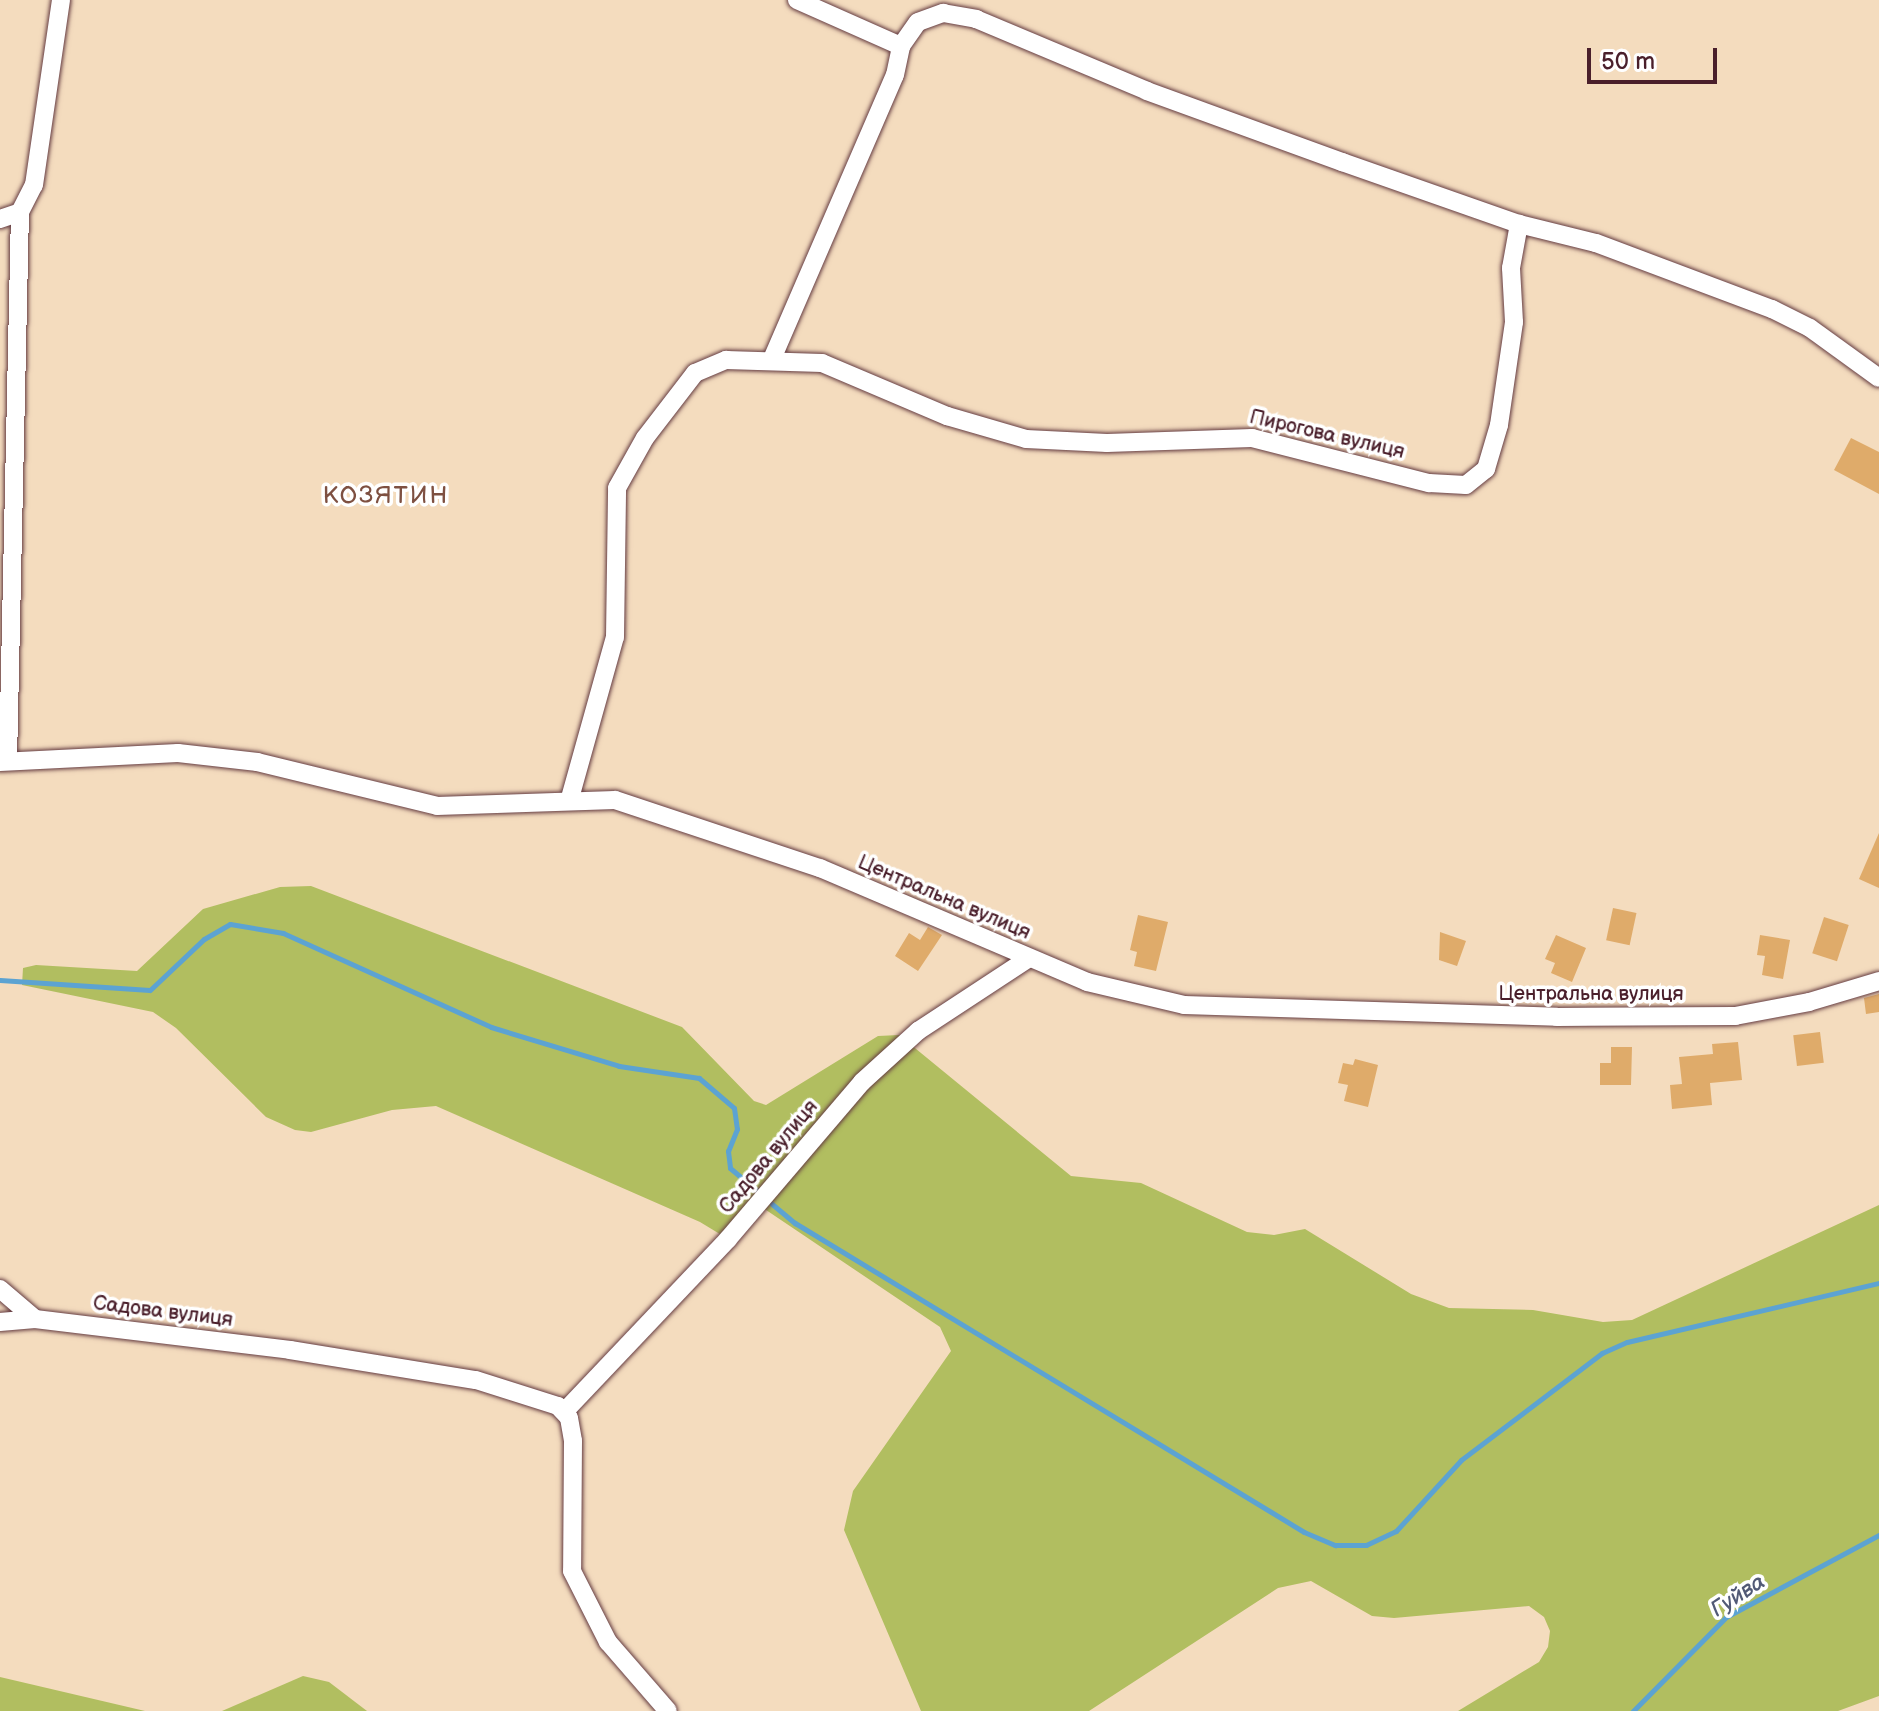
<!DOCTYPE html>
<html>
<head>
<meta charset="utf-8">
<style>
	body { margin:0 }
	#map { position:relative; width:1879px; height:1711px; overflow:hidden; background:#f4dcbe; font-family:"Balsamiq Sans",sans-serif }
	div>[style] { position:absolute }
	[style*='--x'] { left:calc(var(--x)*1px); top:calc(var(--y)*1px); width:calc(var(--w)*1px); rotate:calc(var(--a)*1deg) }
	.green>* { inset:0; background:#b1be60 }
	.stream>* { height:5px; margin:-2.5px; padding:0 2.5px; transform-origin:2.5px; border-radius:2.5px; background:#5ca3d2 }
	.building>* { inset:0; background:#dfab6a; transform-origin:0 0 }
	.roads { filter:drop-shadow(0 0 2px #643b41) drop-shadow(0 0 2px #643b41) }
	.minor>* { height:18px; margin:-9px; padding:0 9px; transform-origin:9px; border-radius:9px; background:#fff }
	span { translate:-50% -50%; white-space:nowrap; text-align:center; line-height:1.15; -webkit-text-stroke:7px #fff; paint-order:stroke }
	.street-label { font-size:20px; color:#4a1f2b }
	.water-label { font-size:22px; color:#525a76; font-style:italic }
	.quarter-label { font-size:24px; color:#7e5041; letter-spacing:2px }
	.scale { position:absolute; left:1587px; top:48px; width:130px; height:36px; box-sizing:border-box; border:4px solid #4a1f2b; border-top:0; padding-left:10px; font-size:24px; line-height:28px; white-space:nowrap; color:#4a1f2b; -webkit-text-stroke:6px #fff; paint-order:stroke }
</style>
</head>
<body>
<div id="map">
	<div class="green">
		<i style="clip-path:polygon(311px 886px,682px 1027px,754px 1101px,766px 1105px,878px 1036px,899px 1035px,1071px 1176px,1141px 1183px,1247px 1232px,1274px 1235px,1305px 1229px,1411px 1294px,1449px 1308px,1533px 1310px,1603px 1322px,1632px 1320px,1879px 1205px,1879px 1696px,1838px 1711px,1458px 1711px,1539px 1662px,1548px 1647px,1550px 1631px,1544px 1617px,1529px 1606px,1394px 1618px,1372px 1616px,1311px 1581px,1278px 1588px,1089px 1711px,921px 1711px,844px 1530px,853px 1491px,951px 1351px,940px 1327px,757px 1204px,728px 1239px,700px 1222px,436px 1106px,392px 1110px,311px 1132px,295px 1130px,266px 1117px,176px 1028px,153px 1012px,22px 985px,23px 968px,36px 965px,137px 971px,203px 909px,280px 887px)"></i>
		<i style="clip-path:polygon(303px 1676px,329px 1682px,367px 1711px,222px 1711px)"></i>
		<i style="clip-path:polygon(0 1677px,145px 1711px,0 1711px)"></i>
	</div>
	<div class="stream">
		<i style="--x:0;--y:980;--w:150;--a:3.8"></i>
		<i style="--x:150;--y:990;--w:74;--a:-43.4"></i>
		<i style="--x:204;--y:939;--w:30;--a:-30"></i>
		<i style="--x:230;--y:924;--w:54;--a:9.6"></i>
		<i style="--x:283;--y:933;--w:228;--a:24.3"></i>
		<i style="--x:491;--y:1027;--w:134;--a:16.9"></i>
		<i style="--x:619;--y:1066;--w:81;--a:8.5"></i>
		<i style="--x:699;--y:1078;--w:46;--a:40.6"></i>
		<i style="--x:734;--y:1108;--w:21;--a:82"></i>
		<i style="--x:737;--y:1129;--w:24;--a:112"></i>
		<i style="--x:728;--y:1151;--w:17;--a:83"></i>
		<i style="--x:730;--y:1168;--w:35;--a:40"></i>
		<i style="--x:772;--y:1204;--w:30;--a:40"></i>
		<i style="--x:795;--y:1223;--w:595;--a:31.26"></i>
		<i style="--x:1304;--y:1532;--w:34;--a:23"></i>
		<i style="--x:1335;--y:1545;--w:31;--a:0"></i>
		<i style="--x:1366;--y:1545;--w:33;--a:-25"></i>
		<i style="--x:1396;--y:1531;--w:96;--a:-47.5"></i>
		<i style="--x:1461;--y:1460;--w:177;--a:-37.2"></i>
		<i style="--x:1602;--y:1353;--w:27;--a:-24"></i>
		<i style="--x:1627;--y:1342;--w:259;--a:-13.2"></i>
		<i style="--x:1633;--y:1711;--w:132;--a:-45.3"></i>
		<i style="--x:1726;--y:1617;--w:174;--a:-28.2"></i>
	</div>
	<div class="building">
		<i style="clip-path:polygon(1851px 438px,1879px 452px,1879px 494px,1834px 470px)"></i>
		<i style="clip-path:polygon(1879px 833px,1879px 888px,1859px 879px)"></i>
		<i style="left:1613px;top:908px;width:24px;height:33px;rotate:12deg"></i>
		<i style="clip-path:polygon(1138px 915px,1168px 922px,1156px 971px,1134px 966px,1137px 952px,1130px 950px)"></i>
		<i style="left:1824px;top:917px;width:26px;height:38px;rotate:18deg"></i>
		<i style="clip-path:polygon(928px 927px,942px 935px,918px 971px,895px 956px,909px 933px,920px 940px)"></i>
		<i style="clip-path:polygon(1440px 932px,1466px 941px,1457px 966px,1439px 960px)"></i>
		<i style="clip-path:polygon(1556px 935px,1586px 948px,1572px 982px,1551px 973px,1555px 963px,1545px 959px)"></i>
		<i style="clip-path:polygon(1760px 935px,1790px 940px,1783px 979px,1762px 975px,1765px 956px,1757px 955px)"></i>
		<i style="clip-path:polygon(1879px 994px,1879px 1012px,1866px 1014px,1864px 998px)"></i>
		<i style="left:1820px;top:1032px;width:31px;height:27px;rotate:83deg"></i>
		<i style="clip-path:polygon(1738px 1042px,1742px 1080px,1710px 1083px,1712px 1105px,1672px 1109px,1670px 1085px,1682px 1084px,1679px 1057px,1713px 1054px,1712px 1044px)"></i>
		<i style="clip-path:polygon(1611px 1047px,1632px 1047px,1631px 1085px,1600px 1085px,1600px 1063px,1611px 1063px)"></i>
		<i style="clip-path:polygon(1355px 1059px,1378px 1065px,1368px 1107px,1344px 1101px,1348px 1085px,1338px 1083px,1343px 1063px,1353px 1065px)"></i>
	</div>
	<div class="roads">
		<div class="minor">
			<i style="--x:797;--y:0;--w:114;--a:23.9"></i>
			<i style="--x:0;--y:219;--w:21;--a:-19"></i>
			<i style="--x:20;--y:212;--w:30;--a:-63"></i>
			<i style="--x:34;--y:185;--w:187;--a:-81.7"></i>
			<i style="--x:772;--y:359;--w:309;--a:-66.6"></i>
			<i style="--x:895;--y:75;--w:30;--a:-78"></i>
			<i style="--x:901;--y:46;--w:29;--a:-55"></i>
			<i style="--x:918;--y:22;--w:27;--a:-20"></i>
			<i style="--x:943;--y:13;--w:34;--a:10"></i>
			<i style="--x:976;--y:19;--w:186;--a:22.8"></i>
			<i style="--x:1147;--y:91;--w:208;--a:20"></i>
			<i style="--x:1342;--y:162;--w:188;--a:19.3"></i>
			<i style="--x:1519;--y:224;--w:79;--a:13.9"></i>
			<i style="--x:1596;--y:243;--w:188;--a:20.6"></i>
			<i style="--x:1772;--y:309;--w:42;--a:26.6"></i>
			<i style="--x:1810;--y:328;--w:85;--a:35.9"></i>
			<i style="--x:8;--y:761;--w:549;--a:-88.75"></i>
			<i style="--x:0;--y:762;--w:178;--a:-2.9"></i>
			<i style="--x:178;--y:753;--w:80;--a:6.5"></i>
			<i style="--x:257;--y:762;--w:185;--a:13.7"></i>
			<i style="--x:437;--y:806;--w:178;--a:-1.9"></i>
			<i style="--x:615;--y:800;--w:216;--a:18.4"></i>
			<i style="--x:820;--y:868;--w:290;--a:23.1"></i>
			<i style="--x:1087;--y:982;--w:100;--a:13.3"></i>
			<i style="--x:1184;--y:1005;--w:373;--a:1.8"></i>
			<i style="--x:1557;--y:1017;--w:178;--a:-0.3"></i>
			<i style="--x:1735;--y:1016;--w:75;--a:-10.7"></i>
			<i style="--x:1809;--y:1002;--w:73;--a:-16.7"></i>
			<i style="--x:570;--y:798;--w:167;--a:-74.4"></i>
			<i style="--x:615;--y:637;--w:149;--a:-89.2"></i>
			<i style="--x:617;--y:488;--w:57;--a:-60.8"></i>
			<i style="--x:645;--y:438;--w:82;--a:-52.4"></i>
			<i style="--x:695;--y:373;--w:34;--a:-23"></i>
			<i style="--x:726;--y:360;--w:96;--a:1.8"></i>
			<i style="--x:822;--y:363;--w:136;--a:23"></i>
			<i style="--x:947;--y:416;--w:82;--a:16.2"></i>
			<i style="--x:1026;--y:439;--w:81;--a:2.8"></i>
			<i style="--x:1107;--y:443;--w:145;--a:-2"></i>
			<i style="--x:1252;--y:438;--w:183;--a:14.3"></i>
			<i style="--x:1429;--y:483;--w:37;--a:3"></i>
			<i style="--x:1466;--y:485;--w:26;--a:-39"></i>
			<i style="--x:1486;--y:469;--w:46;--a:-73.5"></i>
			<i style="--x:1499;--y:425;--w:104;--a:-81.7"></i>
			<i style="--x:1514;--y:322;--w:54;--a:-93.2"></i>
			<i style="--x:1511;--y:268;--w:45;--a:-79.7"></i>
			<i style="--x:0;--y:1289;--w:46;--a:40.6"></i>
			<i style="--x:35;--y:1319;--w:257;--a:6.9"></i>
			<i style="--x:290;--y:1350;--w:188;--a:9.2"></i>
			<i style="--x:476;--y:1380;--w:86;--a:17.6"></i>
			<i style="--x:558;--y:1406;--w:16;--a:47"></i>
			<i style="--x:569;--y:1418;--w:23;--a:80"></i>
			<i style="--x:573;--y:1441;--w:130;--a:90.4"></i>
			<i style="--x:572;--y:1571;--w:80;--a:63.1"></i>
			<i style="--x:608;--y:1642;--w:91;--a:49"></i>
			<i style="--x:0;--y:1322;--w:35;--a:-5"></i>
			<i style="--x:565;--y:1411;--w:237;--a:-46.5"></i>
			<i style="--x:728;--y:1239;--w:206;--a:-49.5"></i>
			<i style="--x:862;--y:1082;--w:76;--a:-42.3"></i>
			<i style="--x:918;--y:1031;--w:133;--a:-33.3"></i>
		</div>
	</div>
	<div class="street-label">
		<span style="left:1327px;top:435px;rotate:13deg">Пирогова вулиця</span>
		<span style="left:944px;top:898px;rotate:23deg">Центральна вулиця</span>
		<span style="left:1591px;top:994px">Центральна вулиця</span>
		<span style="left:769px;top:1157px;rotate:-50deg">Садова вулиця</span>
		<span style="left:163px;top:1312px;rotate:7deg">Садова вулиця</span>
	</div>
	<div class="water-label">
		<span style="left:1738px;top:1596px;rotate:-33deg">Гуйва</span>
	</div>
	<div class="quarter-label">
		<span style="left:386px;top:496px">КОЗЯТИН</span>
	</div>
	<div class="scale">50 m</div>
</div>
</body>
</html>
